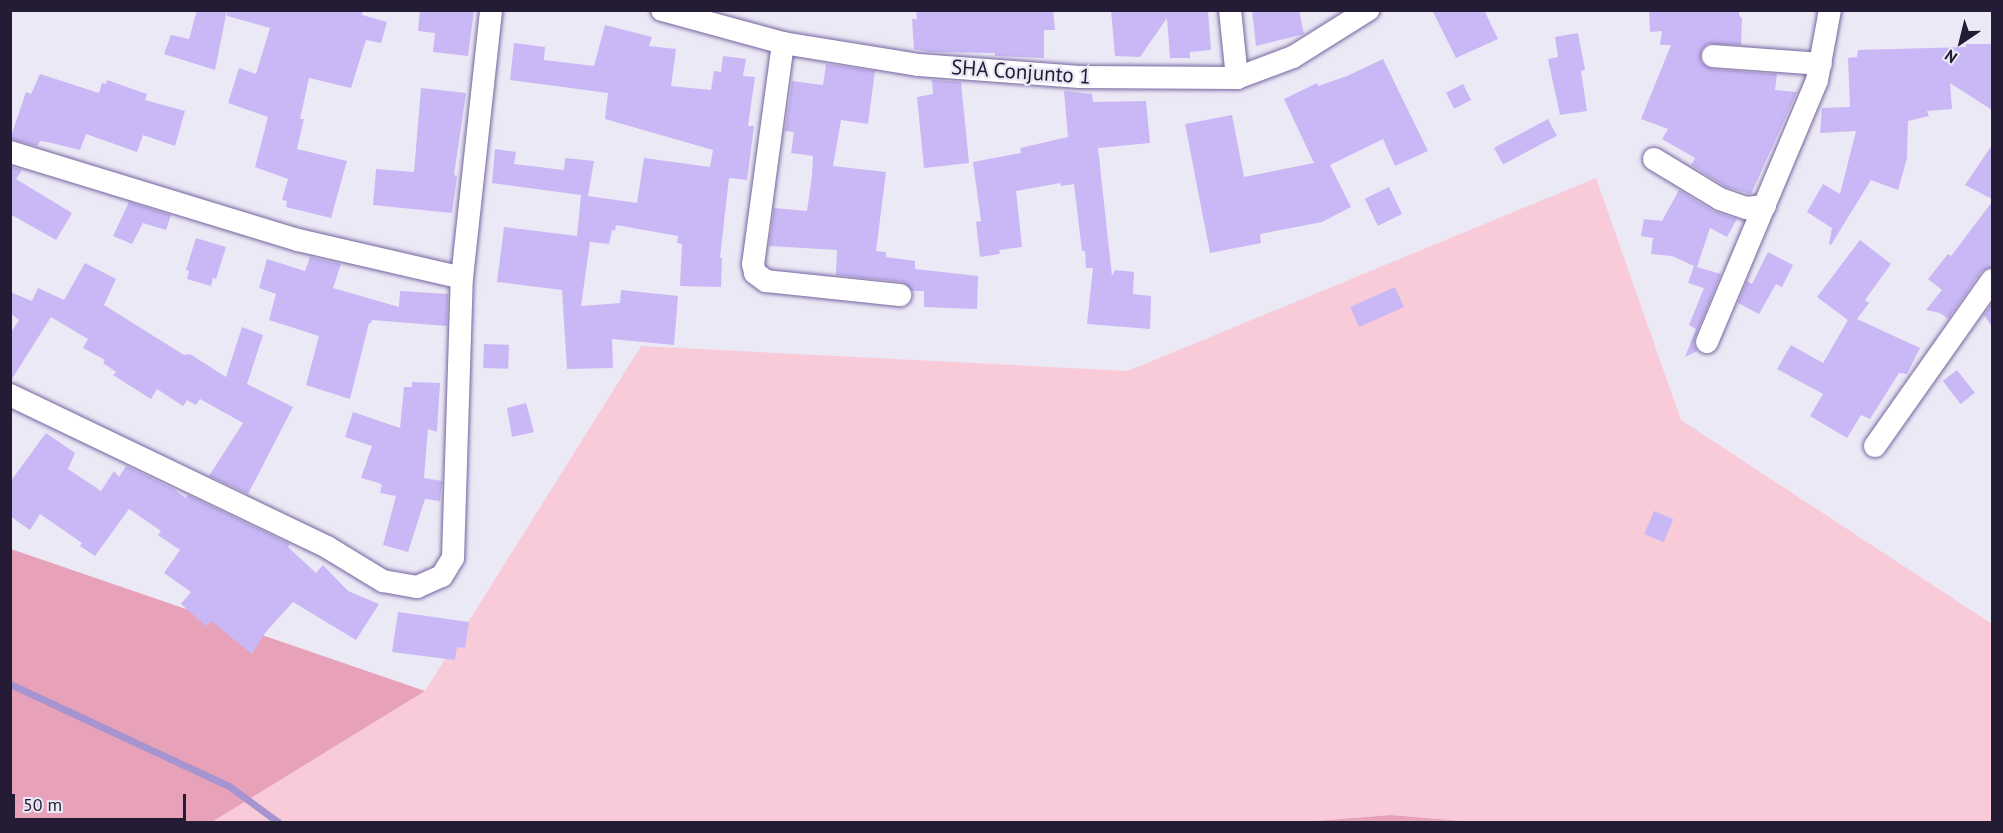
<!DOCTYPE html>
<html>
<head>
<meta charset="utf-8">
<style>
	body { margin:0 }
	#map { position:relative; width:2003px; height:833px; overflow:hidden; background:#ece9f6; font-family:"PT Sans",sans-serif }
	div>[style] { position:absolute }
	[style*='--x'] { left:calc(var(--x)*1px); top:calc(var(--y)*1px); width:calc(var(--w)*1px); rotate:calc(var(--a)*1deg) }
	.green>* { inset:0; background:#f9cbd9 }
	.forest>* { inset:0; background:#e7a2b9 }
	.stream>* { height:7px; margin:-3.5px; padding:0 3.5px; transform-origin:3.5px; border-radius:3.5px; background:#a594cf }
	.building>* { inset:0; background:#c9b8f5; transform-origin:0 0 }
	.roads { filter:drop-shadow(0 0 2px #76649f) drop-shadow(0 0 2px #76649f) }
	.street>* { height:22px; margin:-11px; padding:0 11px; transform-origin:11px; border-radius:11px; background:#fff }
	span { translate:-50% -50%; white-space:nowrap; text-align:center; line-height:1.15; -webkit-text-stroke:4.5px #ece9f6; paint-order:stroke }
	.street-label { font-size:21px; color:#231c34 }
	.frame { position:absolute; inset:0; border:12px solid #231c34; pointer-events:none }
	.north { position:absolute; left:1931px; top:12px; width:60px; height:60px; -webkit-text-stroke:4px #ece9f6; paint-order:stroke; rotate:215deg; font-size:16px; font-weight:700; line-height:24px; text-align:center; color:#231c34 }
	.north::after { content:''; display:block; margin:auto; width:21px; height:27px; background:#231c34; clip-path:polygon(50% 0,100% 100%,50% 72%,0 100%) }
	.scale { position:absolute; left:12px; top:794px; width:174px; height:27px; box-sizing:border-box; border:3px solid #231c34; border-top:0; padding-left:8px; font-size:18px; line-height:21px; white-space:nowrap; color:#231c34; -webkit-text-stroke:4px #ece9f6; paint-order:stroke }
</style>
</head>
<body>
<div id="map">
	<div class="green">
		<i style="clip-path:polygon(1596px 178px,1681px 420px,1992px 624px,1992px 822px,1476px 822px,1390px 815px,1303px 822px,212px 822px,425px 691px,641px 346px,1128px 371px)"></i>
	</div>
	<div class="forest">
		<i style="clip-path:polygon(11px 549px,425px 691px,212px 822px,11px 822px)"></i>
		<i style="clip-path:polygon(1390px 815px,1476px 822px,1303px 822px)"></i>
	</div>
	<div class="stream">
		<i style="--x:10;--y:684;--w:242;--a:25"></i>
		<i style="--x:229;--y:786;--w:61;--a:36.3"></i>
	</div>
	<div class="building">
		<i style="clip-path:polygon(197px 10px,227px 10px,215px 70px,164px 54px,171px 35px,189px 39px)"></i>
		<i style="clip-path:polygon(227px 10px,363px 10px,362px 15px,387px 22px,381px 43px,366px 40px,351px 88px,309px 78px,300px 119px,304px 119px,297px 149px,347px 161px,331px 218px,286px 207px,287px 201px,282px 200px,288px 179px,255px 167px,268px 117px,228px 103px,239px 68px,256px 74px,270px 28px,227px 16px)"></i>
		<i style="clip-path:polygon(420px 10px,474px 10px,468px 56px,433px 52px,435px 33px,418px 31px)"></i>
		<i style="clip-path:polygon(916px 10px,1053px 10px,1055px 30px,1044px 30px,1044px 58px,995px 56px,995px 53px,930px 52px,914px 49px,912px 19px,917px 19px)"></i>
		<i style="clip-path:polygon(1111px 10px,1208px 10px,1211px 50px,1190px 52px,1190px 58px,1170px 58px,1167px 18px,1140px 57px,1115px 56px)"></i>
		<i style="clip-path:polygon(1252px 10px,1299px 10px,1304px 34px,1256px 46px)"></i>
		<i style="clip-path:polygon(1432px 10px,1484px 10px,1498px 39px,1456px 58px)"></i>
		<i style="clip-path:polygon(1649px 10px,1739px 10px,1739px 15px,1742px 18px,1741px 45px,1708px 44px,1702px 49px,1701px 62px,1712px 69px,1777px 74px,1775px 90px,1797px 92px,1751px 194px,1726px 187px,1691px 165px,1695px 158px,1662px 139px,1668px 129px,1641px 119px,1671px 45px,1660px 45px,1662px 31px,1650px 32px)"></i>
		<i style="clip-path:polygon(605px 25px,652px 37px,649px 46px,676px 49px,671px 86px,711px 90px,714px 71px,721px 72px,723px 56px,746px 59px,743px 76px,755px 77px,748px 126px,754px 126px,747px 180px,729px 178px,720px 258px,722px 258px,721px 287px,680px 286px,682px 244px,677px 243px,678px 236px,616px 225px,615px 231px,612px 230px,609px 244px,590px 242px,581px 306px,620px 303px,621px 290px,678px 296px,674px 345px,612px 339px,613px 368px,567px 369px,562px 290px,497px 282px,504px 227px,577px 236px,581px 195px,492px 183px,495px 149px,516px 152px,514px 164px,564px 170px,565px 158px,594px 161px,588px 196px,637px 203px,644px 158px,710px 167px,713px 150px,605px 119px,608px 93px,510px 80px,514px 43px,545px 47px,544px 60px,594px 66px)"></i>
		<i style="clip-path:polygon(1578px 33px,1585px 70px,1581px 71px,1587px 111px,1560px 115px,1548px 59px,1558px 57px,1555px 37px)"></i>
		<i style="clip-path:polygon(1966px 44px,1992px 44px,1992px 110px,1950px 83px,1952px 109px,1927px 111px,1929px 116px,1908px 121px,1907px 158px,1898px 190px,1871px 180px,1831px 245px,1829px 244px,1832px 228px,1807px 212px,1823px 184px,1840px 194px,1856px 131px,1820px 133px,1822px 108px,1850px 107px,1848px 58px,1857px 57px,1858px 50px,1966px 47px)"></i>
		<i style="clip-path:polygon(1383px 59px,1428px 151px,1395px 166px,1383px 139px,1330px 165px,1351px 207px,1322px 222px,1260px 234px,1261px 243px,1210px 253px,1185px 124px,1232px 115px,1244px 177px,1314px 163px,1284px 99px,1317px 83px,1318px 86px,1347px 76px)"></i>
		<i style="clip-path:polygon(826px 64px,875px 71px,868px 124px,841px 120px,833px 166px,886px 172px,876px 251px,886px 252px,886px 257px,915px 261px,915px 269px,978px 276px,977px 309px,924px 307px,924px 291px,913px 291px,902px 282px,836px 275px,837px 250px,769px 246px,774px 208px,807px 211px,812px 176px,813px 156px,791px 153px,794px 132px,785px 131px,792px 81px,823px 85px)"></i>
		<i style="clip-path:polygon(40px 74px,99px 93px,102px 83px,106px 84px,107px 80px,147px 94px,145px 100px,185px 111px,175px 146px,143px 135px,137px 152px,86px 134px,80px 150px,47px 142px,40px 141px,37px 146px,10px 139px,26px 92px,31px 94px)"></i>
		<i style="clip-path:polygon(932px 80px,961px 82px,969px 163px,924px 168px,917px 97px,933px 94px)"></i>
		<i style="left:1463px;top:84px;width:18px;height:19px;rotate:63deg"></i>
		<i style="clip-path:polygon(421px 88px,466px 93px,454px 175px,457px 176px,452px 213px,373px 205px,376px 169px,414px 172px)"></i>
		<i style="clip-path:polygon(1064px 91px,1092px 94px,1093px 102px,1146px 101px,1150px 143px,1098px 148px,1112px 276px,1115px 270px,1134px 272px,1133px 294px,1151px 296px,1150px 329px,1087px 324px,1093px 268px,1086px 268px,1085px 251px,1082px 251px,1074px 184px,1061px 186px,1060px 183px,1016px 191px,1022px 247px,999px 250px,1000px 254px,980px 257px,976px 222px,981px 221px,973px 162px,1021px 153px,1020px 148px,1068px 137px)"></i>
		<i style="left:1548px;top:119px;width:19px;height:61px;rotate:62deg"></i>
		<i style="clip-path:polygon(1992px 145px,1992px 199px,1965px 185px)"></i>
		<i style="clip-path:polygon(10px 166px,22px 170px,16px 179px,72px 213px,56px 240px,10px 214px)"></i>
		<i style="left:1389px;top:187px;width:30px;height:27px;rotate:64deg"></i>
		<i style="clip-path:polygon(1679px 190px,1713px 211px,1737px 219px,1727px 237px,1710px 228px,1697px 267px,1721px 274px,1695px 337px,1694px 344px,1697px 351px,1685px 357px,1696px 329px,1689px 325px,1704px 288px,1688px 283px,1694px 266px,1672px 256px,1651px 254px,1653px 238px,1641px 236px,1644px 219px,1662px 221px)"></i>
		<i style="clip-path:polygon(129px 202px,171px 215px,166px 230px,143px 223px,132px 244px,113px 236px)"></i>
		<i style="clip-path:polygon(1992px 202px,1992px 267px,1981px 272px,1948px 319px,1940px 313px,1926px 310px,1942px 290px,1928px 279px,1948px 254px,1951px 256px)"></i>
		<i style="clip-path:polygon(196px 238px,226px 247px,216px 279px,213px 278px,211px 286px,187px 279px,189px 271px,186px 270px)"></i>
		<i style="clip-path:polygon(1860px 240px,1891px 264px,1865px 300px,1869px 303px,1857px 319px,1920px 348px,1907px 374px,1899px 373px,1870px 419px,1861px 415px,1847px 438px,1810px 416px,1823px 394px,1777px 369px,1791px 345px,1823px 363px,1848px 320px,1817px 297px)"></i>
		<i style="clip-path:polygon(1768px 252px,1793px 265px,1782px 287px,1776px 284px,1759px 314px,1738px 303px,1747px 281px,1752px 284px)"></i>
		<i style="clip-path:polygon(310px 257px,341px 264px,333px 288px,399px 307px,400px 291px,448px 294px,447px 326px,372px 320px,371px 323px,369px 323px,350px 399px,306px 385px,319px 336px,269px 320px,276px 294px,259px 288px,267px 259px,305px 271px)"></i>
		<i style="clip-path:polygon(85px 263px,116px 279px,104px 305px,184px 355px,190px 354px,226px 377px,242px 327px,263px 335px,247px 384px,293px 407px,248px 494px,209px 476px,243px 423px,200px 399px,196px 405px,187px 400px,183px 406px,157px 389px,151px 399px,113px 375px,116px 372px,103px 363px,105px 360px,83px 348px,88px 339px,51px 317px,10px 382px,10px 334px,19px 320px,10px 313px,10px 292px,32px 301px,38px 288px,64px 300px)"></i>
		<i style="left:1395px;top:287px;width:22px;height:49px;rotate:66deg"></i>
		<i style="clip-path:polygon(1992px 303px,1992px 327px,1984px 315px)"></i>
		<i style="left:484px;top:344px;width:25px;height:24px;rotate:2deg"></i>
		<i style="left:1957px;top:370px;width:29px;height:18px;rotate:52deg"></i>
		<i style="clip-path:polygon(412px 382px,440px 383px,437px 432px,428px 429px,424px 478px,442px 481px,440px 501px,425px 499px,408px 552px,383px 545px,396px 496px,380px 493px,382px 485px,379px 483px,361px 478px,372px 446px,345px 437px,353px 412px,400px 428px,404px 387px,412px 387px)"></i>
		<i style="clip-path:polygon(526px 403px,534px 432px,512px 437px,507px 408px)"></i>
		<i style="clip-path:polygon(46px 433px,75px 453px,68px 469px,101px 491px,114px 471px,119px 477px,126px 466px,172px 488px,186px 498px,188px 495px,290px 544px,288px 547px,316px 573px,323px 565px,348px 591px,379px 604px,356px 640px,293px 602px,265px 633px,252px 654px,211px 621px,206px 626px,181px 604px,191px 592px,164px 573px,180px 550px,158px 535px,161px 531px,129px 509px,95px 556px,80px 546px,82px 543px,40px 514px,30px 530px,10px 516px,10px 482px)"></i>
		<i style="left:1654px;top:511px;width:21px;height:25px;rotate:23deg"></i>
		<i style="clip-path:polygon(398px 612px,469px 622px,465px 648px,457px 647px,455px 660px,392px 652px)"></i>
	</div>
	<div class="roads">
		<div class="street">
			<i style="--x:662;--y:10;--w:125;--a:15.3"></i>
			<i style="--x:783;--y:43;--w:138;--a:9.2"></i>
			<i style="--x:919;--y:65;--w:161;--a:4.3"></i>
			<i style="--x:1080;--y:77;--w:157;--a:0.4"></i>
			<i style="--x:1237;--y:78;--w:60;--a:-20.6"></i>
			<i style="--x:1293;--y:57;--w:89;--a:-32.1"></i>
			<i style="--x:1230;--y:10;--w:68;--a:84.1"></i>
			<i style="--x:783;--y:43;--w:223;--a:97.7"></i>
			<i style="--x:753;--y:264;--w:9;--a:77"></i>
			<i style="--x:755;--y:273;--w:14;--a:36"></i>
			<i style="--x:766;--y:281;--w:135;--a:6"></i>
			<i style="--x:1713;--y:56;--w:108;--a:4.2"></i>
			<i style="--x:10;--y:152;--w:301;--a:17"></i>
			<i style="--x:298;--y:240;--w:168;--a:13"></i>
			<i style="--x:1654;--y:159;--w:77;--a:31.2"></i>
			<i style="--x:1720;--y:199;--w:28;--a:19"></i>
			<i style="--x:1746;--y:208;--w:19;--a:-6"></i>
			<i style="--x:1707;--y:342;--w:284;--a:-67.2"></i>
			<i style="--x:1817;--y:80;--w:71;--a:-79.5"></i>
			<i style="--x:10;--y:395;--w:352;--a:25.6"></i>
			<i style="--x:327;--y:547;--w:66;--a:31.3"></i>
			<i style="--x:383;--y:581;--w:35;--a:10"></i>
			<i style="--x:417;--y:587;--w:27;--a:-24"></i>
			<i style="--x:442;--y:576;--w:21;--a:-59"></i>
			<i style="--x:453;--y:558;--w:280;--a:-88.2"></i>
			<i style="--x:462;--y:278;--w:270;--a:-83.8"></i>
			<i style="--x:1875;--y:446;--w:203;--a:-54.8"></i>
		</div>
	</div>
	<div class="street-label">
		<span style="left:1021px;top:72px;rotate:4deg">SHA Conjunto 1</span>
	</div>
	<div class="frame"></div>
	<div class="north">N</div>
	<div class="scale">50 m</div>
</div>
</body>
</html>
